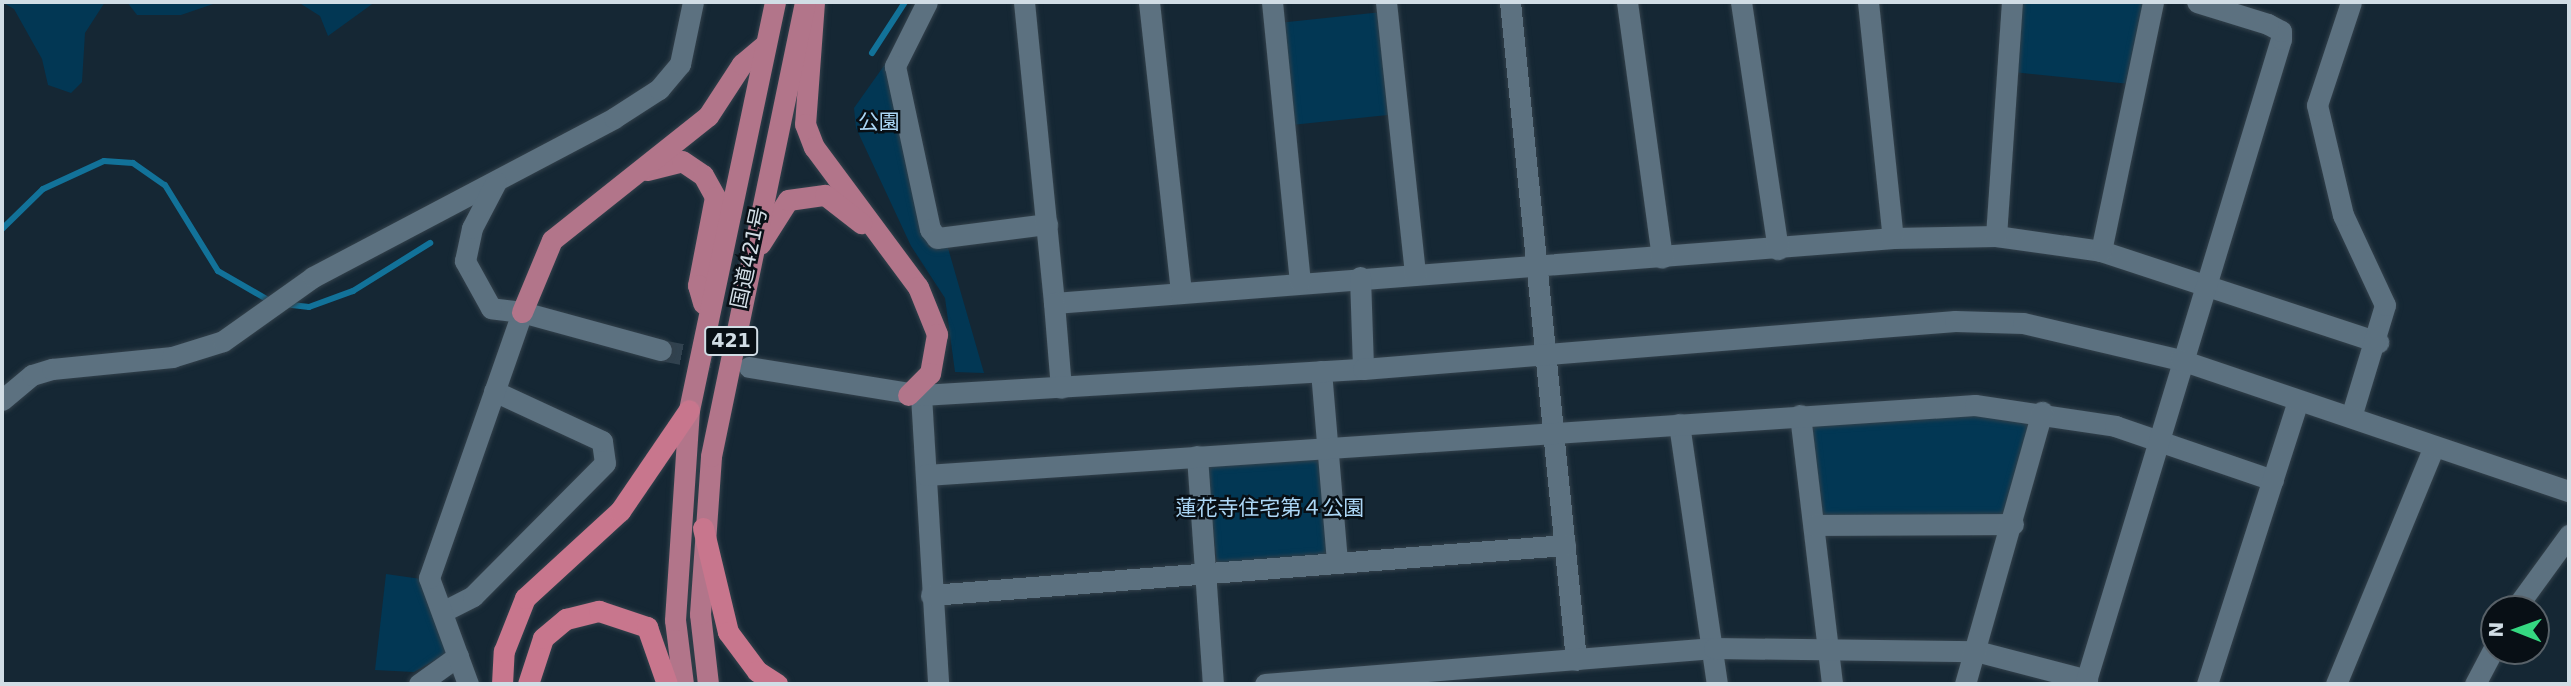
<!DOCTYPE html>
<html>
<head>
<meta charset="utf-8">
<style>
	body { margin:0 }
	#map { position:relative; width:2571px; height:686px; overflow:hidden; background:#152734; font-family:"DejaVu Sans","Noto Sans JP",sans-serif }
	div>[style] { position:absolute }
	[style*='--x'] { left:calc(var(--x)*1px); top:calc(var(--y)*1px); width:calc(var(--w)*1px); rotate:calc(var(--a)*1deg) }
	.green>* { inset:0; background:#023754; transform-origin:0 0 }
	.stream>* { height:6px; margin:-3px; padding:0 3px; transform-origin:3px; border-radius:3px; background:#127299 }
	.tertiary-tunnel>* { height:21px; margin-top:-10.5px; transform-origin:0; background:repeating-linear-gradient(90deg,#31424f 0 21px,transparent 0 31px) }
	.roads { filter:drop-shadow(0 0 2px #33414b) drop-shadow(0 0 2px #33414b) }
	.minor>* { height:21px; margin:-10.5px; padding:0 10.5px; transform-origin:10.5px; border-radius:10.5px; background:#5c7180 }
	.tertiary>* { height:21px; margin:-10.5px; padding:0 10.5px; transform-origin:10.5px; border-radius:10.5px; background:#5c7180 }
	.trunk>* { height:21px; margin:-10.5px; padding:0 10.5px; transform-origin:10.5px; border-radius:10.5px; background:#b2758a }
	.motorway>* { height:21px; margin:-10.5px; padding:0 10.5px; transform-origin:10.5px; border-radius:10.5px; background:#c8768d }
	span { translate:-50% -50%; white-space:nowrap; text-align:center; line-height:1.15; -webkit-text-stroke:5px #080f15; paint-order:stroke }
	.shield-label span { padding:2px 5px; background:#080f15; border:2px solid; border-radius:5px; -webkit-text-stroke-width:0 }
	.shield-label { font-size:19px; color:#d1dde5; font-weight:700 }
	.park-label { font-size:21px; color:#acd7f6 }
	.street-label { font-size:21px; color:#d1dde5 }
	.frame { position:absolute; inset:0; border:4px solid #d1dde5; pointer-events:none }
	.north { position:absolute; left:2480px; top:595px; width:70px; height:70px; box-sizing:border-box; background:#080f15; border:2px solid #586168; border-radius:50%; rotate:271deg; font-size:19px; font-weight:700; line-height:28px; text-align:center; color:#d1dde5 }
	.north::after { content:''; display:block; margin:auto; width:24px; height:32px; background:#35d881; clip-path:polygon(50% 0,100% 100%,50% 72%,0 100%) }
</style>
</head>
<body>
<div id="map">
	<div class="green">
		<i style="clip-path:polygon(2px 2px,105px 2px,85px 33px,82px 82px,71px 93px,48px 85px,42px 59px,14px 9px)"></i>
		<i style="clip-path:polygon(127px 2px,219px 2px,181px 15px,137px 15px)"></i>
		<i style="clip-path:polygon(298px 2px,375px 2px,328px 36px,320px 16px)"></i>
		<i style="clip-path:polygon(2018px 2px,2147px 2px,2130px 84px,2013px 72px)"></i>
		<i style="left:1382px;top:12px;width:103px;height:102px;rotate:84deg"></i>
		<i style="clip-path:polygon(888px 60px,929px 247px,948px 248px,984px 373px,955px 372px,945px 298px,911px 246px,856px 128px,854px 108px)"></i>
		<i style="clip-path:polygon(1973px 413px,2032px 419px,2005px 514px,1822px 515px,1809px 423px)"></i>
		<i style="left:1323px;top:454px;width:100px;height:117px;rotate:84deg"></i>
		<i style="clip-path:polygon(386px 574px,421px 579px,449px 652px,414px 672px,375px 670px)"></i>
	</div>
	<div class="stream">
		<i style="--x:872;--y:53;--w:61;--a:-57.1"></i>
		<i style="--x:2;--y:229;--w:57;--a:-44.3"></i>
		<i style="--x:43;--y:189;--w:67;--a:-24.7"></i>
		<i style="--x:104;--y:161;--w:29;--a:4"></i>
		<i style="--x:133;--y:163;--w:39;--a:35"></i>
		<i style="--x:165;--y:185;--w:101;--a:58.4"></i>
		<i style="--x:218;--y:271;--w:60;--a:30"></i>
		<i style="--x:284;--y:304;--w:25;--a:7"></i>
		<i style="--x:309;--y:307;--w:47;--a:-20"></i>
		<i style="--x:353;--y:291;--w:91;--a:-31.9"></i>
	</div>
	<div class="tertiary-tunnel">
		<i style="--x:661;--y:350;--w:90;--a:10.9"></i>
	</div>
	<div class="roads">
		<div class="minor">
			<i style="--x:927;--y:2;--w:72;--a:116.6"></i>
			<i style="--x:895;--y:66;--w:167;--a:77.9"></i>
			<i style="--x:930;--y:229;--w:11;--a:52"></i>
			<i style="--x:937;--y:238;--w:111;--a:-7.3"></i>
			<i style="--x:1024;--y:2;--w:302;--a:84.3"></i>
			<i style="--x:1054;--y:303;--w:842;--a:-4.43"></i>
			<i style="--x:1893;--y:238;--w:103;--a:-1.1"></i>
			<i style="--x:1996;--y:236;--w:106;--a:8.1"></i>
			<i style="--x:2101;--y:251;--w:292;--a:18.2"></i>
			<i style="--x:1149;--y:2;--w:292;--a:83.7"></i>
			<i style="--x:1272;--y:2;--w:281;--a:84.3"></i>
			<i style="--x:1386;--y:2;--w:274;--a:83.9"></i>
			<i style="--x:1510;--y:2;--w:661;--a:84.27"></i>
			<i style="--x:1627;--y:2;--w:258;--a:82.2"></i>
			<i style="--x:1741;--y:2;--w:250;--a:81.5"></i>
			<i style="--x:1868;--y:2;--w:237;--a:84"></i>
			<i style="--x:1996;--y:236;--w:235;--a:-86.1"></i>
			<i style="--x:2101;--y:251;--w:254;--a:-78.2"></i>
			<i style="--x:1360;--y:277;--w:92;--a:88.1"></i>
			<i style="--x:1054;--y:303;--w:85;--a:85.3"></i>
			<i style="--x:1321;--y:371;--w:190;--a:85.2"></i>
			<i style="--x:921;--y:395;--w:289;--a:86.6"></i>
			<i style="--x:2;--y:400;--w:39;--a:-40"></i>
			<i style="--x:32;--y:375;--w:21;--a:-17"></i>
			<i style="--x:52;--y:369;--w:121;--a:-5.7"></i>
			<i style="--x:172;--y:357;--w:53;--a:-17.4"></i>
			<i style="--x:223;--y:341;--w:110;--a:-35.4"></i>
			<i style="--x:313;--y:277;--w:340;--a:-27.8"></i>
			<i style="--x:614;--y:118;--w:54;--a:-32.8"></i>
			<i style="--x:659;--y:89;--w:33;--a:-50"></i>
			<i style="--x:680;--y:64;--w:63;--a:-78.2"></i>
			<i style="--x:1800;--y:415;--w:271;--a:83.2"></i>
			<i style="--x:2351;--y:417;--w:117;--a:-73.1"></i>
			<i style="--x:2385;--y:305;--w:99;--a:-115"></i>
			<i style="--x:2343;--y:215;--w:113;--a:-103.3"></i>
			<i style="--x:2317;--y:105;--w:108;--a:-71.7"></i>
			<i style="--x:1679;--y:424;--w:263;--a:81.7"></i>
			<i style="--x:1197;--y:456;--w:229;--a:86"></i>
			<i style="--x:926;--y:475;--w:1051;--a:-3.82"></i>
			<i style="--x:1975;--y:405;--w:142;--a:8.5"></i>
			<i style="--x:2115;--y:426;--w:167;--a:18.9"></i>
			<i style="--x:1814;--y:525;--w:199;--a:-0.3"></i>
			<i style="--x:931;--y:595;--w:636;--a:-4.51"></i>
			<i style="--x:2515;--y:609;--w:92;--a:-53.9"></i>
			<i style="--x:442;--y:612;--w:35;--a:-27"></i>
			<i style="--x:473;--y:596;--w:187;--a:-45.2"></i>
			<i style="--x:605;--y:463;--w:22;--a:-98"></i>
			<i style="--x:602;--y:441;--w:119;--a:-155.2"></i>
			<i style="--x:419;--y:684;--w:48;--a:-35.7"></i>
			<i style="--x:468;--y:684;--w:113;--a:-110.2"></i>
			<i style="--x:429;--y:578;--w:282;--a:-70.7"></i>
			<i style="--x:522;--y:312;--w:31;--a:-173"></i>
			<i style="--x:491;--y:308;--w:54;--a:-119"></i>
			<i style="--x:465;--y:261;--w:34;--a:-78"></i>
			<i style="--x:472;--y:228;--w:52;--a:-62.4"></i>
			<i style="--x:1265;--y:684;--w:450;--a:-4.6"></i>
			<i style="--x:1714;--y:648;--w:262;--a:0.7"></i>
			<i style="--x:1976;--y:651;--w:115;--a:14.6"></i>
			<i style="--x:1965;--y:684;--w:283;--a:-74.2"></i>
			<i style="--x:2085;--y:684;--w:674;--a:-73.1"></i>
			<i style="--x:2281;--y:39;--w:8;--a:-90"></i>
			<i style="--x:2281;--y:31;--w:15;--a:-152"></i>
			<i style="--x:2268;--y:24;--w:74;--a:-162.8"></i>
			<i style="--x:2207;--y:684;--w:297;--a:-72.2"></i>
			<i style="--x:2336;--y:684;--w:257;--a:-67.6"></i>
			<i style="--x:2475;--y:684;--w:41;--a:-62.2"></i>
		</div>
		<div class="tertiary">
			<i style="--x:522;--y:312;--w:144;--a:15.3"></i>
			<i style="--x:749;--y:367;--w:174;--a:9.2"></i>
			<i style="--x:921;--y:395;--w:443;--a:-3.4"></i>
			<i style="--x:1363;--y:369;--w:594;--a:-4.64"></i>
			<i style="--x:1955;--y:321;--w:68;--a:1.7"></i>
			<i style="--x:2023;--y:323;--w:162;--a:13.2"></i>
			<i style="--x:2181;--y:360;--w:410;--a:18.7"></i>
		</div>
		<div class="trunk">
			<i style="--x:814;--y:2;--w:122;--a:94.2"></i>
			<i style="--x:805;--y:124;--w:25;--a:69"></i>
			<i style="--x:814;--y:147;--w:174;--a:53.4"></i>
			<i style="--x:918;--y:287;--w:51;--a:68"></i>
			<i style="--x:937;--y:334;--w:40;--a:100"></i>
			<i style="--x:930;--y:373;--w:31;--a:135"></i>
			<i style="--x:647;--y:170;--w:36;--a:-14"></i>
			<i style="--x:682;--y:161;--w:25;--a:34"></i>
			<i style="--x:703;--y:175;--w:25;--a:61"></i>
			<i style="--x:715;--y:197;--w:90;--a:100.9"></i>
			<i style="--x:698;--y:285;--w:19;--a:74"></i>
			<i style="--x:760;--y:244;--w:52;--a:-57.5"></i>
			<i style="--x:788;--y:200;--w:37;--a:-8"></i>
			<i style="--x:825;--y:195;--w:46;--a:37.9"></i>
			<i style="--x:522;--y:312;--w:78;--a:-67.4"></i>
			<i style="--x:552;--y:240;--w:199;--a:-38.5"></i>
			<i style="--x:708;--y:116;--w:62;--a:-56.8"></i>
			<i style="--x:742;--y:64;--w:31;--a:-40"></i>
			<i style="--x:683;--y:684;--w:64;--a:-97.1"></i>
			<i style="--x:675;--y:620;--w:210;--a:-86.2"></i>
			<i style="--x:689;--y:410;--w:417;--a:-78.1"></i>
			<i style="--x:708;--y:684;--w:70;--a:-96.5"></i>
			<i style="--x:700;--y:614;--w:158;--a:-86"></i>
			<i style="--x:711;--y:456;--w:464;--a:-78.3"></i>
		</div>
		<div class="motorway">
			<i style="--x:703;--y:528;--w:107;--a:76.5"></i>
			<i style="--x:728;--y:632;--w:49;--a:53.4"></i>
			<i style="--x:757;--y:671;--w:24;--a:33"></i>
			<i style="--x:502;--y:684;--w:33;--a:-87"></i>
			<i style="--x:504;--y:651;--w:57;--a:-68.4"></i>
			<i style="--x:525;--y:598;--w:129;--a:-42.5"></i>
			<i style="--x:620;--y:511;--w:122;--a:-55.7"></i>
			<i style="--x:528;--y:684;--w:48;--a:-71.9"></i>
			<i style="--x:543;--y:638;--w:30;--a:-40"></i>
			<i style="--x:566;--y:619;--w:34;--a:-14"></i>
			<i style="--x:599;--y:611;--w:51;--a:18.4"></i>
			<i style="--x:647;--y:627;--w:60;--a:70.7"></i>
		</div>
	</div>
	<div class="shield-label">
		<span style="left:731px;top:341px">421</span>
	</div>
	<div class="park-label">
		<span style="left:879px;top:122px">公園</span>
		<span style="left:1270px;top:508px">蓮花寺住宅第４公園</span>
	</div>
	<div class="street-label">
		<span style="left:749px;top:258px;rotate:-78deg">国道421号</span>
	</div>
	<div class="frame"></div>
	<div class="north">N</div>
</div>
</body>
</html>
